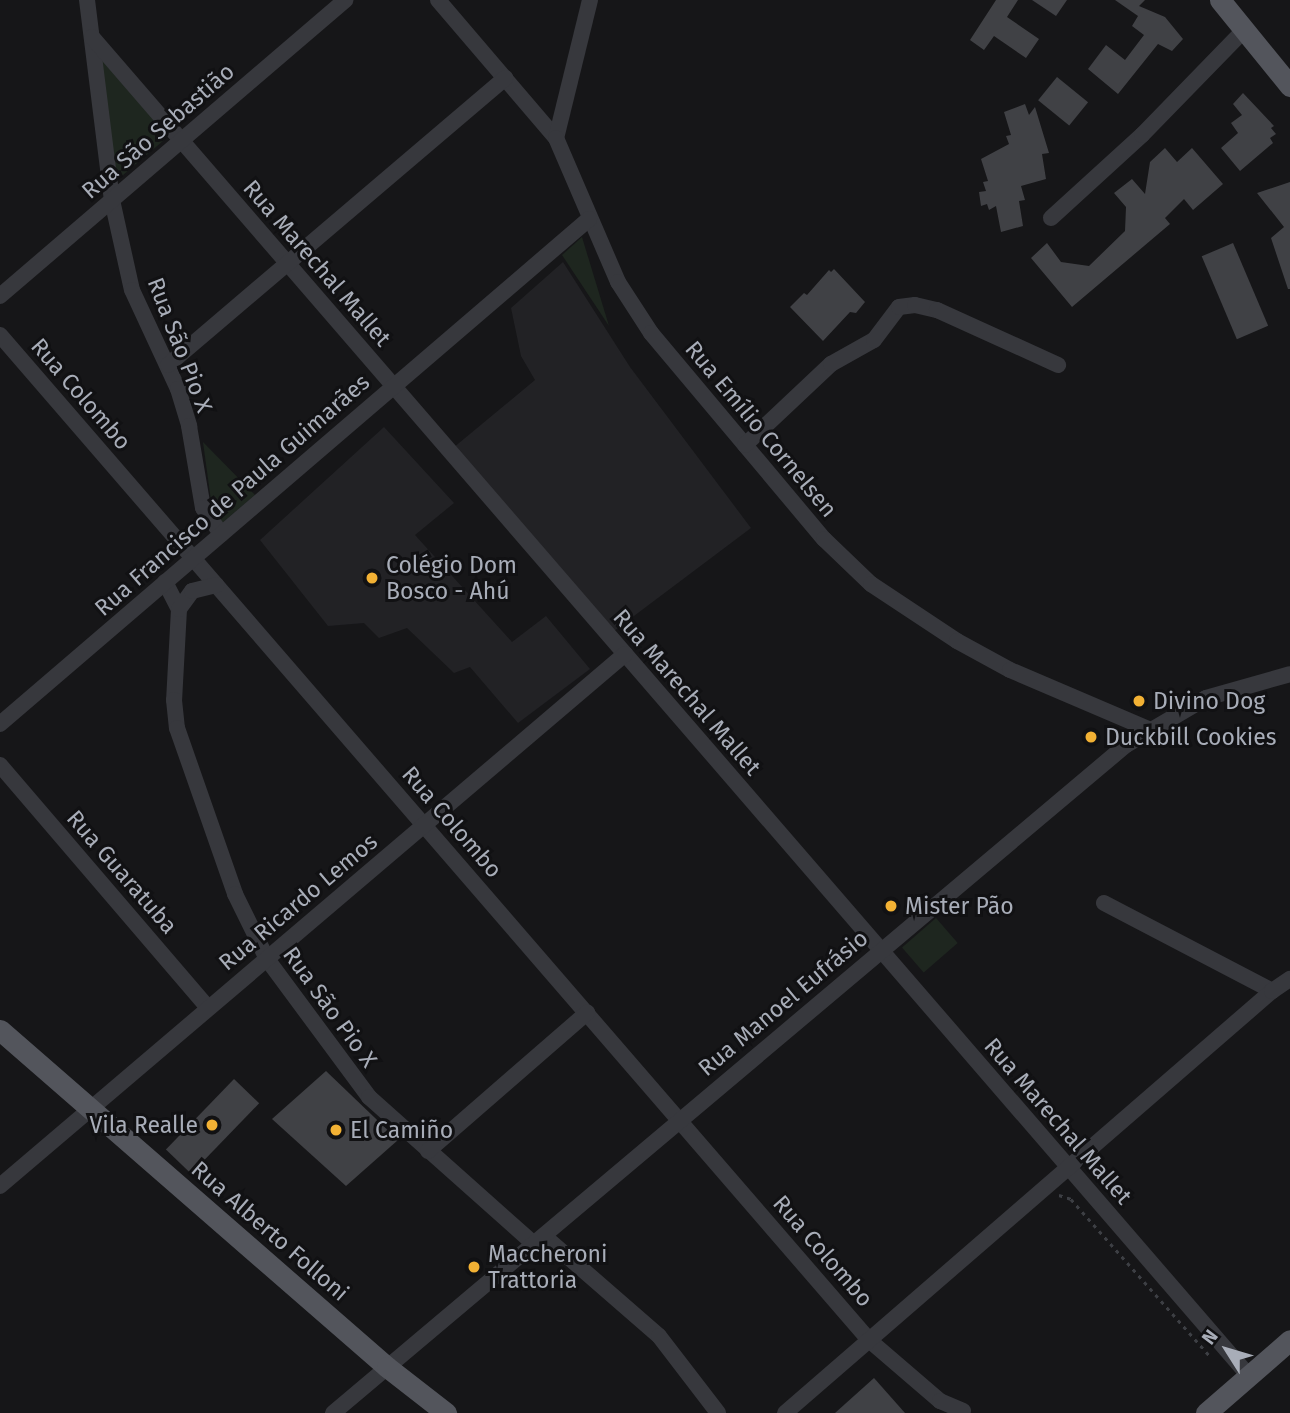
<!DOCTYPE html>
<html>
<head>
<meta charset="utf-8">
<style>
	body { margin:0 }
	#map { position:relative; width:1290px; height:1413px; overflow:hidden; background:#161618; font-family:"Fira Sans",sans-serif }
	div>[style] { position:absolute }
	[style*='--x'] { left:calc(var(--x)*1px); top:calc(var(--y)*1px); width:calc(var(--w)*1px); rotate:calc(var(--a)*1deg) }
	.built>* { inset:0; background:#222225 }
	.green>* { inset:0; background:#1e261f; transform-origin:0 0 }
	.building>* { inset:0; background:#404145; transform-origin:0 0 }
	.path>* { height:2.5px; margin-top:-1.25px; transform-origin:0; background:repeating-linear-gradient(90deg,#3d3f44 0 3.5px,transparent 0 8.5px) }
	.minor>* { height:16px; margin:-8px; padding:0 8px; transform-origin:8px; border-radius:8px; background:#37383d }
	.major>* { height:21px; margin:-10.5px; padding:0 10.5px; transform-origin:10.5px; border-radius:10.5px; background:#53555c }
	.dots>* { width:19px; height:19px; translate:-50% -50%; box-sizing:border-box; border:4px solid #111113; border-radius:50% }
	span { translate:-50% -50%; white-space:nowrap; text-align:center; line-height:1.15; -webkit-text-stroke:6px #111113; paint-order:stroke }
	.street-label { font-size:23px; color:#a8adb8 }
	.poi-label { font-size:23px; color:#a8adb8 }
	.left { translate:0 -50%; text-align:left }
	.right { translate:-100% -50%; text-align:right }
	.north { position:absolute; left:1192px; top:1315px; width:70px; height:70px; -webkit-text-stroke:5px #111113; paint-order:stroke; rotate:307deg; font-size:19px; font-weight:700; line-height:28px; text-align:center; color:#a8adb8 }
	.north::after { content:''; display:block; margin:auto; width:24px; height:32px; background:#a8adb8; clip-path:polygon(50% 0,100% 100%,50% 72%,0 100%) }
</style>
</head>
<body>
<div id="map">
	<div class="built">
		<i style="clip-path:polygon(563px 262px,630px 367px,751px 528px,610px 634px,453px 448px,535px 380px,521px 356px,511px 308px)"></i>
		<i style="clip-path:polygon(384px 427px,454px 503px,415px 535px,512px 642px,546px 616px,590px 669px,518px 723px,470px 667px,454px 673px,407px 628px,379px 638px,364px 623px,328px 626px,260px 540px)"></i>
	</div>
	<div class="green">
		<i style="clip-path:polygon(101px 56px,170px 135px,116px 181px)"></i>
		<i style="clip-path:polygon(582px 237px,609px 326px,562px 255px)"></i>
		<i style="clip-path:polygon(203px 442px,255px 495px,221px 524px,212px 508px)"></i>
		<i style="left:936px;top:918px;width:33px;height:45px;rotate:49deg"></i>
	</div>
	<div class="building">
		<i style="clip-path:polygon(996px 0,1018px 0,1007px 17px,1039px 39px,1026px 58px,994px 36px,984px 50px,970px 40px)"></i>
		<i style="clip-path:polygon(1032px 0,1067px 0,1056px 16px)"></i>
		<i style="clip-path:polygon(1115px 0,1145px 0,1139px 6px,1165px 17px,1183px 39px,1172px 51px,1158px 44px,1118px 94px,1088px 69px,1106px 45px,1125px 60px,1144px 35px,1132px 26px,1138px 16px)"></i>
		<i style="left:1057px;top:77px;width:40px;height:30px;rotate:39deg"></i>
		<i style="clip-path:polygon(1243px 93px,1274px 126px,1271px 128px,1276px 134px,1270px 138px,1273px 143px,1240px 171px,1221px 148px,1238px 133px,1231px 123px,1242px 115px,1233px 104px)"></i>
		<i style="clip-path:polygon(1025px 104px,1029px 115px,1035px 107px,1049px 153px,1042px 154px,1046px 179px,1021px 186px,1025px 200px,1019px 201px,1023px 226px,1001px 232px,996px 206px,989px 210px,987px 204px,981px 206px,979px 192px,986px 191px,983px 182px,988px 181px,981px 159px,1009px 144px,1006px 136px,1011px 135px,1004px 112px)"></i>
		<i style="clip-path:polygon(1165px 148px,1177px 162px,1192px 148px,1223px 184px,1193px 210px,1184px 199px,1165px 218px,1170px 224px,1072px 307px,1031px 258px,1047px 243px,1061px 262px,1089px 266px,1125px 231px,1126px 207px,1114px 193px,1132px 179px,1145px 194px,1150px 162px)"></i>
		<i style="clip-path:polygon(1290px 182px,1290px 289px,1288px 289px,1271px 238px,1284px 227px,1257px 193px)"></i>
		<i style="left:1233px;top:243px;width:90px;height:34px;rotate:67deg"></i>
		<i style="clip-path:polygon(834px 269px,865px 302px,856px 313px,850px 312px,823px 341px,790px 307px,804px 293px,807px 295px,829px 270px,831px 272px)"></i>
		<i style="clip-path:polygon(326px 1071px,398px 1140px,346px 1186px,272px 1119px)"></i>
		<i style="left:234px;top:1079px;width:35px;height:98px;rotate:44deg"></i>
		<i style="clip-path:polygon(874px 1378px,905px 1413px,835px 1413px)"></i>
	</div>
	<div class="path">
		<i style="--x:1059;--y:1195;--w:13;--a:18"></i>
		<i style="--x:1071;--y:1199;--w:211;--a:48.5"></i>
	</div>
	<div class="minor">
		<i style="--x:87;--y:0;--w:202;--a:82.9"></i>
		<i style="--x:112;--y:200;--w:92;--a:77.5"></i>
		<i style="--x:132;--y:290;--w:109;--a:65.1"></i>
		<i style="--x:178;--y:389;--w:39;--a:73"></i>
		<i style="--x:189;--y:426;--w:83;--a:80.3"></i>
		<i style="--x:203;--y:508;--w:32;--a:55"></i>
		<i style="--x:438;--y:0;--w:182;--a:49.5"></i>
		<i style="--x:590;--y:0;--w:142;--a:103.8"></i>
		<i style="--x:556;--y:138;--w:157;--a:66.7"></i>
		<i style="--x:618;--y:282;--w:61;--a:57.1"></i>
		<i style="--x:651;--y:333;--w:269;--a:50"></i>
		<i style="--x:824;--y:539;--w:65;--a:43.8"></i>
		<i style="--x:871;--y:584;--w:103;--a:33.5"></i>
		<i style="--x:957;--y:641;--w:60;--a:28.7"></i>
		<i style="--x:1010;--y:670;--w:150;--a:23.1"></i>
		<i style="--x:92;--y:37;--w:1770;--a:49.17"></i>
		<i style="--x:1051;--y:218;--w:123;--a:-42.4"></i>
		<i style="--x:1142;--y:135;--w:146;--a:-45.8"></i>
		<i style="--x:0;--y:296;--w:455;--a:-40.6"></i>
		<i style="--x:0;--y:335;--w:1329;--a:49.15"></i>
		<i style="--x:869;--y:1340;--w:94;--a:40.7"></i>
		<i style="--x:940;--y:1401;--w:25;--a:23"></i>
		<i style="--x:168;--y:365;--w:443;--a:-40.4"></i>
		<i style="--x:745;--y:445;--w:118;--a:-43.3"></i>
		<i style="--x:831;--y:364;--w:49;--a:-29.2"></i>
		<i style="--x:874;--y:340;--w:41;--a:-52.9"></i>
		<i style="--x:899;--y:307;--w:16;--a:-7"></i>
		<i style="--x:915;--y:305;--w:23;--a:13"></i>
		<i style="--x:937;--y:310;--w:133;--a:24.4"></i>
		<i style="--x:165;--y:582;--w:30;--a:63"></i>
		<i style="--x:179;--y:609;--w:91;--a:93.1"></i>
		<i style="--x:174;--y:700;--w:28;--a:84"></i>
		<i style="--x:177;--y:728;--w:176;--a:70.7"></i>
		<i style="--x:235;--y:894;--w:72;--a:63.8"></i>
		<i style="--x:267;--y:959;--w:172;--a:53.5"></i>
		<i style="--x:369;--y:1097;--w:221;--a:41.7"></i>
		<i style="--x:179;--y:609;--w:22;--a:-54"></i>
		<i style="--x:192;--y:591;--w:25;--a:-14"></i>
		<i style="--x:0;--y:724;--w:776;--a:-40.61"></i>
		<i style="--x:0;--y:765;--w:320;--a:49.4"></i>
		<i style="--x:1104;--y:903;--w:190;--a:27.6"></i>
		<i style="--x:428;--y:1151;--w:211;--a:-41"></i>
		<i style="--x:0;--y:1186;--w:821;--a:-40.4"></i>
		<i style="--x:544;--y:1236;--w:152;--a:41"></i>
		<i style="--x:659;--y:1336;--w:97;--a:52.5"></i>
		<i style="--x:333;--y:1413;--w:1037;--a:-40.11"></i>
		<i style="--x:1126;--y:745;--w:93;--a:-30.4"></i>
		<i style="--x:1206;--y:698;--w:87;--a:-15.9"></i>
		<i style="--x:785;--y:1413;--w:644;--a:-40.91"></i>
		<i style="--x:1272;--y:991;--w:22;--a:-34"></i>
	</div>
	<div class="major">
		<i style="--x:1220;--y:0;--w:111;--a:50.9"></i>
		<i style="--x:0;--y:1030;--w:513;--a:41.05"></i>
		<i style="--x:387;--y:1367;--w:75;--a:37.9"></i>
		<i style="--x:1206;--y:1413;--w:111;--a:-41"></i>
	</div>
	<div class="dots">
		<i style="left:372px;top:578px;background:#f2b134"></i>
		<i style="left:1139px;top:701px;background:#f2b134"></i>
		<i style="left:1091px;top:737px;background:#f2b134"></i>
		<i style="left:891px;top:906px;background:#f2b134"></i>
		<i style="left:212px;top:1125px;background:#f2b134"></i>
		<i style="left:336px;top:1130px;background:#f2b134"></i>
		<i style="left:474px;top:1267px;background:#f2b134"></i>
	</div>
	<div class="street-label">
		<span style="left:158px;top:131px;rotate:-41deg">Rua São Sebastião</span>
		<span style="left:317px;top:263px;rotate:49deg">Rua Marechal Mallet</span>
		<span style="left:180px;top:345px;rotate:69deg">Rua São Pio X</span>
		<span style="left:81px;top:394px;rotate:49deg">Rua Colombo</span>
		<span style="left:761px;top:429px;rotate:50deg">Rua Emílio Cornelsen</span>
		<span style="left:232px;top:495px;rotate:-41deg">Rua Francisco de Paula Guimarães</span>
		<span style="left:687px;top:692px;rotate:49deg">Rua Marechal Mallet</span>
		<span style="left:452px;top:822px;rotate:49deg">Rua Colombo</span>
		<span style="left:122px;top:872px;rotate:49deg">Rua Guaratuba</span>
		<span style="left:298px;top:902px;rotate:-40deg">Rua Ricardo Lemos</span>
		<span style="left:783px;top:1003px;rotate:-40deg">Rua Manoel Eufrásio</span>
		<span style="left:330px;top:1007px;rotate:54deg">Rua São Pio X</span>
		<span style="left:1058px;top:1121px;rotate:49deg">Rua Marechal Mallet</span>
		<span style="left:270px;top:1231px;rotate:41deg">Rua Alberto Folloni</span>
		<span style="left:823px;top:1251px;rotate:49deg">Rua Colombo</span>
	</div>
	<div class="poi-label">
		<span class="left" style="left:386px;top:578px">Colégio Dom<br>Bosco - Ahú</span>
		<span class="left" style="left:1153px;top:701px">Divino Dog</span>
		<span class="left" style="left:1105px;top:737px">Duckbill Cookies</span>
		<span class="left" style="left:905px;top:906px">Mister Pão</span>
		<span class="right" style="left:198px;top:1125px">Vila Realle</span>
		<span class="left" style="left:350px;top:1130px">El Camiño</span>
		<span class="left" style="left:488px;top:1267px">Maccheroni<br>Trattoria</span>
	</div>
	<div class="north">N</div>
</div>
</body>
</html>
